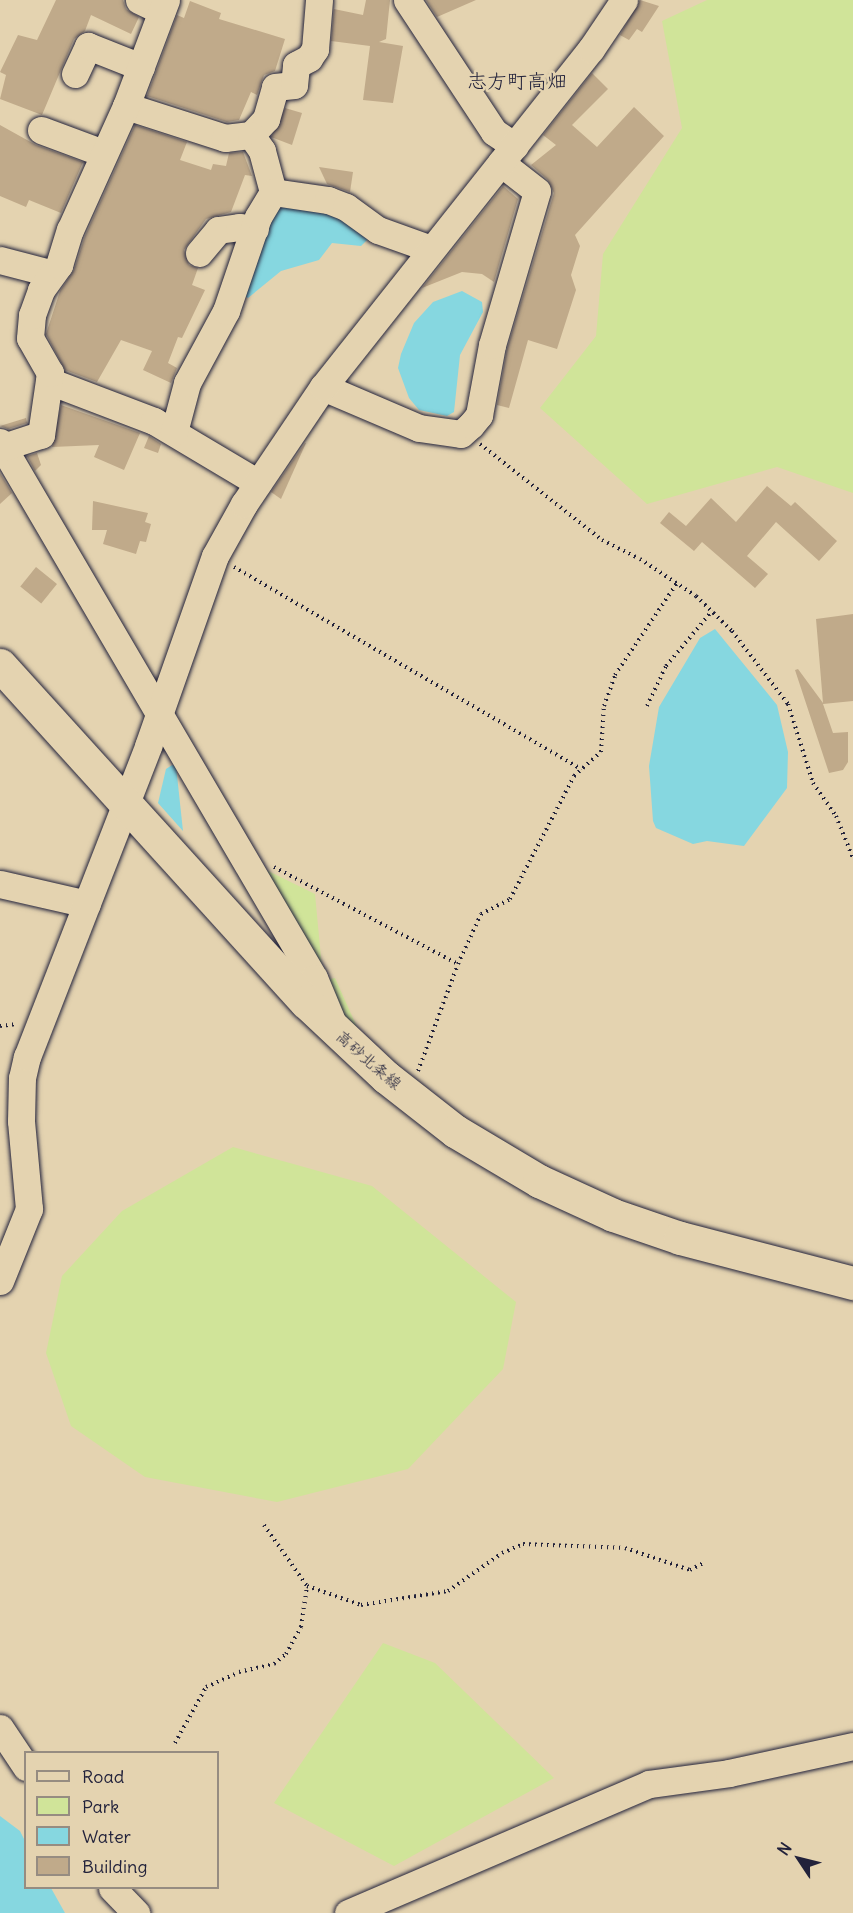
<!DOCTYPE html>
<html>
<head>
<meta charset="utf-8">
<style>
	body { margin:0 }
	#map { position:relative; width:853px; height:1913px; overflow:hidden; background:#e4d3b0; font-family:Delius,"Klee One",sans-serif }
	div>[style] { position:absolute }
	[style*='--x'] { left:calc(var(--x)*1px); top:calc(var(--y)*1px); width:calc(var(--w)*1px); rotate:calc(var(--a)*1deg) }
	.green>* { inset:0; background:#d0e499 }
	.water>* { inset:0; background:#86d7e0 }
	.building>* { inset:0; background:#c0aa8a; transform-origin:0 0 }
	.path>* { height:4px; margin-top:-2px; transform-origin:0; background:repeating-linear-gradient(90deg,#22223b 0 1.5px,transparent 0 6px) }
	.roads { filter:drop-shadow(0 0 2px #22223b) drop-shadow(0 0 2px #22223b) }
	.minor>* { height:27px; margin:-13.5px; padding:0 13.5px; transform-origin:13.5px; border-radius:13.5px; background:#e4d3b0 }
	.major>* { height:33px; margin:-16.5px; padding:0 16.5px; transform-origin:16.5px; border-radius:16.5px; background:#e4d3b0 }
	span { translate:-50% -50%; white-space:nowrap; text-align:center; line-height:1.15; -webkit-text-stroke:5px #e4d3b0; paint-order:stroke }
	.street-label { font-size:16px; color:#22223b }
	.quarter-label { font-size:20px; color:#22223b }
	.legend { position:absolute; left:24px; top:1751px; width:195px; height:138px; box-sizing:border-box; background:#e4d3b0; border:2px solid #968c81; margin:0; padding:8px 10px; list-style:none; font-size:18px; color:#22223b }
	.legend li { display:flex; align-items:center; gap:12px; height:30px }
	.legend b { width:30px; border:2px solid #968c81 }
	.north { position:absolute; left:769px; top:1829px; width:60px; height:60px; -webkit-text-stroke:4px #e4d3b0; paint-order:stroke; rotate:305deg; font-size:16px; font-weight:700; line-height:24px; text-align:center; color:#22223b }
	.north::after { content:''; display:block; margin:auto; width:21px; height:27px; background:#22223b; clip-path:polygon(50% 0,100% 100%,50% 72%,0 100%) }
</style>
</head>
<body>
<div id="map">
	<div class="green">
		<i style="clip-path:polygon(707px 0,853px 0,853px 493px,777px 467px,647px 504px,540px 408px,596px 336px,603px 254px,682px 128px,662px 21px)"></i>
		<i style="clip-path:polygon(258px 866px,315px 894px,322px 968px)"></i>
		<i style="clip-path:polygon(335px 978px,357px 1027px,355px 1038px,323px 980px)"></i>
		<i style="clip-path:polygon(233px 1147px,372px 1186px,516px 1302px,503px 1369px,408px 1469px,277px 1502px,145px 1477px,71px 1426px,46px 1353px,62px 1276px,122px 1211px)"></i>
		<i style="clip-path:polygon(383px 1643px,435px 1663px,554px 1778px,394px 1866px,274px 1803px)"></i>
	</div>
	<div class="water">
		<i style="clip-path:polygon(271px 205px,334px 209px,370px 237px,361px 246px,332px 243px,319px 260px,281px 271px,248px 298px,241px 294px)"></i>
		<i style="clip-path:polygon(462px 291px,482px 302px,483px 312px,460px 355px,454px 412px,447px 416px,419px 410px,409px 398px,398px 368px,401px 354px,414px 323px,433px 302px)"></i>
		<i style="clip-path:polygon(715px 629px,777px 705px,788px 752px,787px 788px,744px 846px,707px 841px,693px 844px,656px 828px,653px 821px,649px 766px,659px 707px,700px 638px)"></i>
		<i style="clip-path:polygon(172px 765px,176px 766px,183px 831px,158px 803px,166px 769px)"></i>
		<i style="clip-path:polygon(0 1816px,20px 1831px,25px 1841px,26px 1888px,51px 1888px,65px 1913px,0 1913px)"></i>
	</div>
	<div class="building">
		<i style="clip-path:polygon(56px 0,123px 0,126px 9px,139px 17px,131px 34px,91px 15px,85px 31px,74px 39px,42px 115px,0 99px,6px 75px,0 72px,18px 35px,37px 40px)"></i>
		<i style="clip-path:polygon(366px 0,390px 0,386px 39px,379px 42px,403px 46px,393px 103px,363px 100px,370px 46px,331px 41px,334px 9px,363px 15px)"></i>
		<i style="clip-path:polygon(426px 0,476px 0,437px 17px)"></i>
		<i style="clip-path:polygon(640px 0,659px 6px,642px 32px,637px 29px,629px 40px,620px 35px)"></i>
		<i style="clip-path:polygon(190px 1px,221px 13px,219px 19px,285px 39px,275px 71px,264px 75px,257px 95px,251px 92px,239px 120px,227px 122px,147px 96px,177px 15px,184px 18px)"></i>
		<i style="clip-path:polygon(592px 73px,608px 89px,572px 125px,597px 147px,634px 107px,664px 136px,575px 235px,580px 246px,571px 275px,576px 290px,557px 349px,528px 340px,509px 408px,497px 405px,507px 349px,554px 193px,547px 179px,531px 165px,556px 145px,543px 135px)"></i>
		<i style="clip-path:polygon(285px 108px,302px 113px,292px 145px,271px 137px)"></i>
		<i style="clip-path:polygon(0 125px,36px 145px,83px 162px,61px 213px,29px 200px,26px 207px,0 196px)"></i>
		<i style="clip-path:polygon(135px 125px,187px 142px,180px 160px,211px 170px,213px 164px,226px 166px,229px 153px,243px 152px,252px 176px,245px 175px,231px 212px,206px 219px,184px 250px,189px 265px,198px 268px,192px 285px,205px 290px,182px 338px,178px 337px,168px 363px,177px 368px,171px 383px,143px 370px,152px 351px,121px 340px,97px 382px,65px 370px,46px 334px,60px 291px,74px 270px,85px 236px)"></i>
		<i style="clip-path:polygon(319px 167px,353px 172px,350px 192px,327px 184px)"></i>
		<i style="clip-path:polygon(503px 186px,518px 199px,494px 282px,482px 274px,462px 272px,422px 288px)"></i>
		<i style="clip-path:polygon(61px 405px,140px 433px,124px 470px,94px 457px,99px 445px,52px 447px)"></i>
		<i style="clip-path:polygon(26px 418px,27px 423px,8px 429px,0 426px)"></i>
		<i style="clip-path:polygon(149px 436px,161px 444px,158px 453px,144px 448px)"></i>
		<i style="clip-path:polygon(305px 443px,306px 443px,281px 499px,271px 492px)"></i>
		<i style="clip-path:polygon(37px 453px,41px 465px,35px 471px,27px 456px)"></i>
		<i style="clip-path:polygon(0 473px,12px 493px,0 504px)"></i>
		<i style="clip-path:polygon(767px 486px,791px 506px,795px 502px,837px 541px,819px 561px,776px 522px,747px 556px,768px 574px,755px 588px,702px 542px,694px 551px,660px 523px,669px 512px,686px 526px,711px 498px,736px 522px)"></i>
		<i style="clip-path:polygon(93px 501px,148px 513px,145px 522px,151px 524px,146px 542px,140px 541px,136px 554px,103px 544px,107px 530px,92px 530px)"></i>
		<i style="left:36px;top:567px;width:27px;height:25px;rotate:39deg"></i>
		<i style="clip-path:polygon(853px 614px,853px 701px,823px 704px,833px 733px,848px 732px,848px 762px,843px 770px,829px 773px,795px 670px,798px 669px,823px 703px,816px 619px)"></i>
	</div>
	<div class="path">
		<i style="--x:480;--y:444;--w:155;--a:38.2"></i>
		<i style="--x:602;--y:540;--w:42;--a:26.6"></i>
		<i style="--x:640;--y:559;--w:67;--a:33.5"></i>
		<i style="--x:696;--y:596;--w:50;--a:44.2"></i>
		<i style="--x:732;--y:631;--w:92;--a:52.5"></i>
		<i style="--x:788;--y:704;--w:83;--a:72.4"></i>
		<i style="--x:813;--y:783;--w:40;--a:55.1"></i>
		<i style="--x:836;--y:816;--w:45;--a:68"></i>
		<i style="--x:234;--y:567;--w:402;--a:30.2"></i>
		<i style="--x:647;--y:706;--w:44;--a:-64.6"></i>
		<i style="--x:666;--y:666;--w:72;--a:-50.1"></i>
		<i style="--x:274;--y:867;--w:208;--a:27.8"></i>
		<i style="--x:0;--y:1026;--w:17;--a:-7"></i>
		<i style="--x:418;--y:1071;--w:114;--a:-69.5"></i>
		<i style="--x:458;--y:964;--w:55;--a:-65.3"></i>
		<i style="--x:481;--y:914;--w:33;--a:-27"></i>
		<i style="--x:510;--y:899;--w:139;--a:-62.5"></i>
		<i style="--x:574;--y:776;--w:36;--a:-42"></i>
		<i style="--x:601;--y:752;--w:46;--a:-86.3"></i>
		<i style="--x:604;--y:706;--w:33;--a:-70"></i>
		<i style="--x:615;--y:675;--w:111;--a:-56"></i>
		<i style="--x:264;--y:1525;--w:75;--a:54.8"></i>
		<i style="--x:307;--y:1586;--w:57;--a:19.4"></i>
		<i style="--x:361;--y:1605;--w:88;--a:-9.1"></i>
		<i style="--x:448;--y:1591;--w:66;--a:-35.1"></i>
		<i style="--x:502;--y:1553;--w:23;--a:-23"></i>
		<i style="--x:523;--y:1544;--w:102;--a:2.2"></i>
		<i style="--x:625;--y:1548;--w:69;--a:18.7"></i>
		<i style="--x:690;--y:1570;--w:15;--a:-28"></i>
		<i style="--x:175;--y:1743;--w:64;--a:-61"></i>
		<i style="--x:206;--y:1687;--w:36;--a:-24"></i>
		<i style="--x:239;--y:1672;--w:36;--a:-13"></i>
		<i style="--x:274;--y:1664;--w:16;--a:-40"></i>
		<i style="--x:286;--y:1654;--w:31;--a:-61"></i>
		<i style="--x:301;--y:1627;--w:41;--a:-81.7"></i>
	</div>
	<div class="roads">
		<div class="minor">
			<i style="--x:139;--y:0;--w:25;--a:26"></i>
			<i style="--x:407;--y:0;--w:158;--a:56.6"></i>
			<i style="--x:494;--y:132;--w:25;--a:34"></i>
			<i style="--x:75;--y:74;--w:31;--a:-65"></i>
			<i style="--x:88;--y:46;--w:57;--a:21.6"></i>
			<i style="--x:126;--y:106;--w:104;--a:17.9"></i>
			<i style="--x:225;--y:138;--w:26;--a:-7"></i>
			<i style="--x:251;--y:135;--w:22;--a:-47"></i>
			<i style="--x:266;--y:119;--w:33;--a:-74"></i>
			<i style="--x:275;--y:87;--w:19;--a:-6"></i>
			<i style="--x:294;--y:85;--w:20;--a:-84"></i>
			<i style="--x:296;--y:65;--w:15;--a:-28"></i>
			<i style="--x:309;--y:58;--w:11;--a:-56"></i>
			<i style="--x:315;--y:49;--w:49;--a:-85.3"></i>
			<i style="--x:41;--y:130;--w:66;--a:20.4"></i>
			<i style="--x:251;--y:135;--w:19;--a:55"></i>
			<i style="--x:262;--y:151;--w:42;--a:75"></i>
			<i style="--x:199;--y:253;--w:30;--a:-50"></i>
			<i style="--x:218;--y:230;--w:21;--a:-8"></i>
			<i style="--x:239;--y:227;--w:16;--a:7"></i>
			<i style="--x:0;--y:260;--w:52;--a:14.6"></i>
			<i style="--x:49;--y:381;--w:112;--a:20.9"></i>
			<i style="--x:154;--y:421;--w:121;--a:30.8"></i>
			<i style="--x:323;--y:387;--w:104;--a:23.1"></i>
			<i style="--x:419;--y:428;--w:42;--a:8.1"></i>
			<i style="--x:461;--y:434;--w:13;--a:-42"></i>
			<i style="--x:471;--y:425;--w:13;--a:-51"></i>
			<i style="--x:479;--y:415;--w:71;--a:-79.5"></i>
			<i style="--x:492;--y:345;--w:160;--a:-73.7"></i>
			<i style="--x:537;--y:191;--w:46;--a:-142.1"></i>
			<i style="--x:174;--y:432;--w:51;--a:-75.1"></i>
			<i style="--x:187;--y:383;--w:82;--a:-61.6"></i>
			<i style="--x:226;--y:311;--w:99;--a:-71.2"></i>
			<i style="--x:258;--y:217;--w:29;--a:-59"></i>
			<i style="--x:273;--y:192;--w:56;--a:8.3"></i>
			<i style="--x:328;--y:200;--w:19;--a:21"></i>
			<i style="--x:346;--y:207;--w:39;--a:36"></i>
			<i style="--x:378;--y:230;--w:56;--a:19.7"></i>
			<i style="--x:0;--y:442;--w:621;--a:59.64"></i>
			<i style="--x:314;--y:978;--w:52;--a:67.4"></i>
			<i style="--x:3;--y:447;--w:40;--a:-18"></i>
			<i style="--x:41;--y:435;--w:63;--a:-81.7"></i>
			<i style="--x:50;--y:373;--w:40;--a:-119.7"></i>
			<i style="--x:30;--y:338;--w:23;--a:-85"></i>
			<i style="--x:32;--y:315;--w:27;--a:-70"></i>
			<i style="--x:41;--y:290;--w:31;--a:-54"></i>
			<i style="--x:59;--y:265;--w:37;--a:-73"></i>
			<i style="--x:70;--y:230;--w:136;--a:-65.7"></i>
			<i style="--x:126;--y:106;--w:113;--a:-69.3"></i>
			<i style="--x:0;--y:884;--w:89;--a:12.9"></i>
			<i style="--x:0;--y:1281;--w:78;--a:-68.1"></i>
			<i style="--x:29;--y:1209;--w:88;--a:-95.2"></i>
			<i style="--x:21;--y:1121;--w:43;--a:-88.7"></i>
			<i style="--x:22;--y:1078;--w:22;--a:-77"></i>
			<i style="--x:27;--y:1057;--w:334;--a:-68.7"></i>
			<i style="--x:148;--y:746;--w:201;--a:-70.6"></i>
			<i style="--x:215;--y:556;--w:60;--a:-60.9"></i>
			<i style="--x:244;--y:504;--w:141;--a:-56"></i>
			<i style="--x:323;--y:387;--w:431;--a:-51.6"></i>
			<i style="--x:591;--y:49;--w:59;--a:-56"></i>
			<i style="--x:0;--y:1728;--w:47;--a:56.3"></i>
			<i style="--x:112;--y:1888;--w:35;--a:46"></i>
			<i style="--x:348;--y:1913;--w:327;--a:-23.2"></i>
			<i style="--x:649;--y:1784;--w:81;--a:-7.8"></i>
			<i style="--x:729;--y:1773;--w:127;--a:-12.3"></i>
		</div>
		<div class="major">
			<i style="--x:0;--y:665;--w:455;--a:47.8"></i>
			<i style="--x:306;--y:1002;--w:110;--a:43.2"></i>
			<i style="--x:386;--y:1077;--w:88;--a:38"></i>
			<i style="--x:455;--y:1131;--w:98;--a:30.8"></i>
			<i style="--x:539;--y:1181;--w:81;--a:24.7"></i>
			<i style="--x:613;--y:1215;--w:71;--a:18.9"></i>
			<i style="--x:680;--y:1238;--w:179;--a:14.6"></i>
		</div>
	</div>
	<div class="street-label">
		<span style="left:369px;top:1060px;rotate:41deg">高砂北条線</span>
	</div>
	<div class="quarter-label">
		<span style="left:517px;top:80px">志方町高畑</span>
	</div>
	<ul class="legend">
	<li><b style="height:8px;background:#e4d3b0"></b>Road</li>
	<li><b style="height:16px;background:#d0e499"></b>Park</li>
	<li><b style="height:16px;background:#86d7e0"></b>Water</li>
	<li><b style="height:16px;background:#c0aa8a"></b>Building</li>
	</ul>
	<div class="north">N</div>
</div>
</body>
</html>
